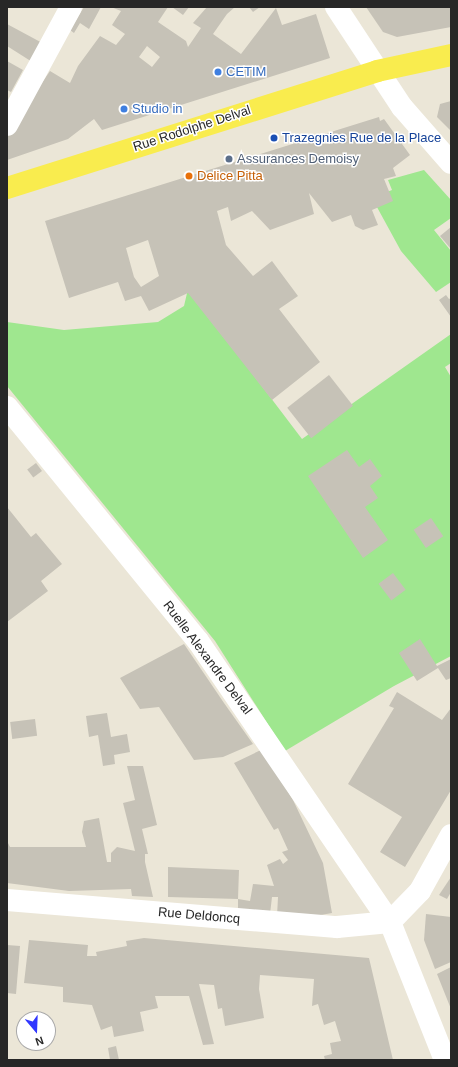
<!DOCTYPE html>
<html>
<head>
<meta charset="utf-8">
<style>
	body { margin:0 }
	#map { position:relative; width:458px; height:1067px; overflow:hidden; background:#ebe6d7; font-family:Helvetica,sans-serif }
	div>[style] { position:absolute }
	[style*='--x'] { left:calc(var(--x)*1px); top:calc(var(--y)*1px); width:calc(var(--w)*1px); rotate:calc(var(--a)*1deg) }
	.green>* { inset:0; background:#9fe78f }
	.building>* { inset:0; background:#c6c2b7; transform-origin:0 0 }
	.minor>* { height:22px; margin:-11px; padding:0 11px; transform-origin:11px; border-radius:11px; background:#fff }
	.major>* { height:22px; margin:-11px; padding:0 11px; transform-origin:11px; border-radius:11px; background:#f9ec4e }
	.dots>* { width:11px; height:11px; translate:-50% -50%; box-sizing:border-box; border:2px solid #fff; border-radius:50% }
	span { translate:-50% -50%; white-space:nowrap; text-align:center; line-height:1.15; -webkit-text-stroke:3px #fff; paint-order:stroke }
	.shop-label { font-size:13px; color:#366cbe }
	.left { translate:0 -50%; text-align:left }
	.street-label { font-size:13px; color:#272727 }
	.transit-label { font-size:13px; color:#164399 }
	.service-label { font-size:13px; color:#4e5e75 }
	.food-label { font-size:13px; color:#c56008 }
	.frame { position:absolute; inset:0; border:8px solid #272727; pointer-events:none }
	.north { position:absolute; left:16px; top:1011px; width:40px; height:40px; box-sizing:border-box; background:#fff; border:1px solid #a9a9a9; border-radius:50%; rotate:161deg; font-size:11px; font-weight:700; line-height:16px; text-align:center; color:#272727 }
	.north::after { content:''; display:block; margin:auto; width:14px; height:18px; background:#3137ff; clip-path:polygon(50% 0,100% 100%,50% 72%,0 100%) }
</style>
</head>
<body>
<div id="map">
	<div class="green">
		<i style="clip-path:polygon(424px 170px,451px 200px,451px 218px,434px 230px,451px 251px,451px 282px,436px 292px,401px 251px,372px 198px,392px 190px,388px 180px)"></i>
		<i style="clip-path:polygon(188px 289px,302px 439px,451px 334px,451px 363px,445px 367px,451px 377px,451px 656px,394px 686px,285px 751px,215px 641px,7px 386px,7px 322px,64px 330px,158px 322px,184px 306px)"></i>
	</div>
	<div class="building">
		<i style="clip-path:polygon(84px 7px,101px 7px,89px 29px,80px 23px,74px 33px,70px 30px)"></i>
		<i style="clip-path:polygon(evenodd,111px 7px,168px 7px,158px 22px,186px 41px,188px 47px,201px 28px,193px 23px,207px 7px,235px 7px,227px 14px,213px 34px,241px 54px,276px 8px,282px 25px,316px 14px,330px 58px,102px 130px,94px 119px,68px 139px,7px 160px,7px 134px,50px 71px,70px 83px,78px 66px,100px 36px,116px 45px,125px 34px,112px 25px,121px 11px,111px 7px,147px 46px,160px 57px,152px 67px,139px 57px,147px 46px)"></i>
		<i style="clip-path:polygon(172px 7px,189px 7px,183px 15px)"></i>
		<i style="clip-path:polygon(249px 7px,260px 7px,253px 12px)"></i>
		<i style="clip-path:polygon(366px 7px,451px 7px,451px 27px,397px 37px,383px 32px)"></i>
		<i style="clip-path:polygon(7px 24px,46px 45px,37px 65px,7px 46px)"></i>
		<i style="clip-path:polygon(7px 61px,23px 70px,11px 92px,7px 90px)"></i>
		<i style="clip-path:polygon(451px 101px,451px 131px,437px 117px,440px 104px)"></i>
		<i style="clip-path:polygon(evenodd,379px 117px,380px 121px,384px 119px,410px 155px,393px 168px,396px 176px,384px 179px,393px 201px,372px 210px,378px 225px,363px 230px,355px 226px,351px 215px,332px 222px,309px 193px,314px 214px,270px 230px,252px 211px,231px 221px,228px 207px,217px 211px,226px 245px,253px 276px,272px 261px,298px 296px,279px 309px,320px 362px,272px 400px,188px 293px,149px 311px,141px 296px,125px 301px,118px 282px,69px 298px,45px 221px,379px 117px,148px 240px,159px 276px,141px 287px,134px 277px,126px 248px,148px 240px)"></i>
		<i style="clip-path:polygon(451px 227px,451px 249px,440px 236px)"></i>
		<i style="clip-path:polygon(446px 295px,449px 299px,451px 298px,451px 317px,439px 300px)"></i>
		<i style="left:329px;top:375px;width:39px;height:53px;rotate:52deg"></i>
		<i style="clip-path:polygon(347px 450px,359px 467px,370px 459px,382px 476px,370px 486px,378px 498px,365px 507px,388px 540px,363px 558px,308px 476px)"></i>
		<i style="left:36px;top:463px;width:10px;height:11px;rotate:53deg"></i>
		<i style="clip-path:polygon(7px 507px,31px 537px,36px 533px,62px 564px,41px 581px,48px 591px,7px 622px)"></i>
		<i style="left:431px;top:518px;width:22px;height:21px;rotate:56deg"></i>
		<i style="left:393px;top:573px;width:21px;height:18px;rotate:53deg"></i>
		<i style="clip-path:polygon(420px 639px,437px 666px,451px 659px,451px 678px,446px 680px,438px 668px,417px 681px,399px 653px)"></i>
		<i style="clip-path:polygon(184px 644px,224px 703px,253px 744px,223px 757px,194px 760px,159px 707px,140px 709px,120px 678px)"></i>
		<i style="clip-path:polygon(397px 692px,442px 720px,451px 708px,451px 790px,405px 867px,380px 852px,402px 817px,348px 784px,394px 708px,389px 706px)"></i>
		<i style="clip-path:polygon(107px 713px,111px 737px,127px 734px,130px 752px,114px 755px,115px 764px,103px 766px,98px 735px,89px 737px,86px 716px)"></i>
		<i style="left:35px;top:719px;width:17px;height:25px;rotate:83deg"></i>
		<i style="clip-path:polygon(263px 749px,293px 800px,323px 863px,332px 913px,298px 919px,277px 916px,278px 897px,272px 897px,270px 914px,238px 910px,238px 899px,168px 897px,168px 867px,239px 870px,238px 899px,250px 901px,253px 884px,274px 886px,267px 865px,280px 859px,283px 864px,288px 860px,282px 852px,288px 850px,278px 828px,274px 830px,234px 763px)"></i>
		<i style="clip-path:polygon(127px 766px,143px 766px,157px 825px,142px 829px,148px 854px,145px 854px,145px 862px,153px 897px,132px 896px,131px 889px,69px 891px,7px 883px,7px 841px,10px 847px,86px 847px,82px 832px,84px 821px,99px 818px,107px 862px,111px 862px,111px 853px,117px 847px,135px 851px,123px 803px,135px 800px)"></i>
		<i style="clip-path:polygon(451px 877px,451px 892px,447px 899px,439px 895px)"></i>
		<i style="clip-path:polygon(426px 914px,451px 917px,451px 962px,435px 969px,424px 940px)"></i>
		<i style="clip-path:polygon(144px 938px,369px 958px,393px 1060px,325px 1060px,324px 1056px,332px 1054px,330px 1043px,341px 1041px,335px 1021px,324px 1025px,318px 1004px,312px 1006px,314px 979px,260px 975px,259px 989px,264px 1018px,225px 1026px,222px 1008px,218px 1009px,214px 985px,199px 984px,214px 1044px,203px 1045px,189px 996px,155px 996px,158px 1008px,140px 1012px,144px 1031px,114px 1037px,112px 1026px,101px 1030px,92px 1005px,63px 1002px,63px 987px,24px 983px,29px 940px,88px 945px,87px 956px,97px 956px,107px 1000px,96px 952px,127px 946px,126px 941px)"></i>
		<i style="clip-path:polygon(7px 945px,20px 946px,16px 994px,7px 993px)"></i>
		<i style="clip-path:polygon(451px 967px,451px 1009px,437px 974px)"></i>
		<i style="clip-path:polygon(116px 1046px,119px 1060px,110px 1060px,108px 1048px)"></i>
	</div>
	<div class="minor">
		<i style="--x:336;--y:7;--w:120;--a:56.6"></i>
		<i style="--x:402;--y:107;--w:74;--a:48.8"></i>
		<i style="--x:7;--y:125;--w:134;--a:-61.5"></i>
		<i style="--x:7;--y:407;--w:302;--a:50.8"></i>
		<i style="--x:198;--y:641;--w:340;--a:55.7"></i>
		<i style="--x:390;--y:922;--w:149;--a:68.3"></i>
		<i style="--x:7;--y:900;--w:331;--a:4.7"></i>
		<i style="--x:337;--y:927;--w:53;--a:-5.4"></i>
		<i style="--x:390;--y:922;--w:43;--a:-45.9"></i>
		<i style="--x:420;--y:891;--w:64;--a:-61"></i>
	</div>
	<div class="major">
		<i style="--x:7;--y:188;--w:388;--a:-17.5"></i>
		<i style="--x:377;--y:71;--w:76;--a:-12.2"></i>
	</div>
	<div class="dots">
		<i style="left:218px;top:72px;background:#3f7fe0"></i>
		<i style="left:124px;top:109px;background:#3f7fe0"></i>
		<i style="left:274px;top:138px;background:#1a4fb4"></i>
		<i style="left:229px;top:159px;background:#5c6f8a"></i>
		<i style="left:189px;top:176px;background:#e8710a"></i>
	</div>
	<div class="shop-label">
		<span class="left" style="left:226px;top:72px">CETIM</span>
		<span class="left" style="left:132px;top:109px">Studio in</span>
	</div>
	<div class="street-label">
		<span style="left:192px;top:129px;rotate:-18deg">Rue Rodolphe Delval</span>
		<span style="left:207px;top:658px;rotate:53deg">Ruelle Alexandre Delval</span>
		<span style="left:199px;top:916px;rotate:5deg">Rue Deldoncq</span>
	</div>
	<div class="transit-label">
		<span class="left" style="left:282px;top:138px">Trazegnies Rue de la Place</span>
	</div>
	<div class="service-label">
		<span class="left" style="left:237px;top:159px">Assurances Demoisy</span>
	</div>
	<div class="food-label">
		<span class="left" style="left:197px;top:176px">Delice Pitta</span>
	</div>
	<div class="frame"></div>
	<div class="north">N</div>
</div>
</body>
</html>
